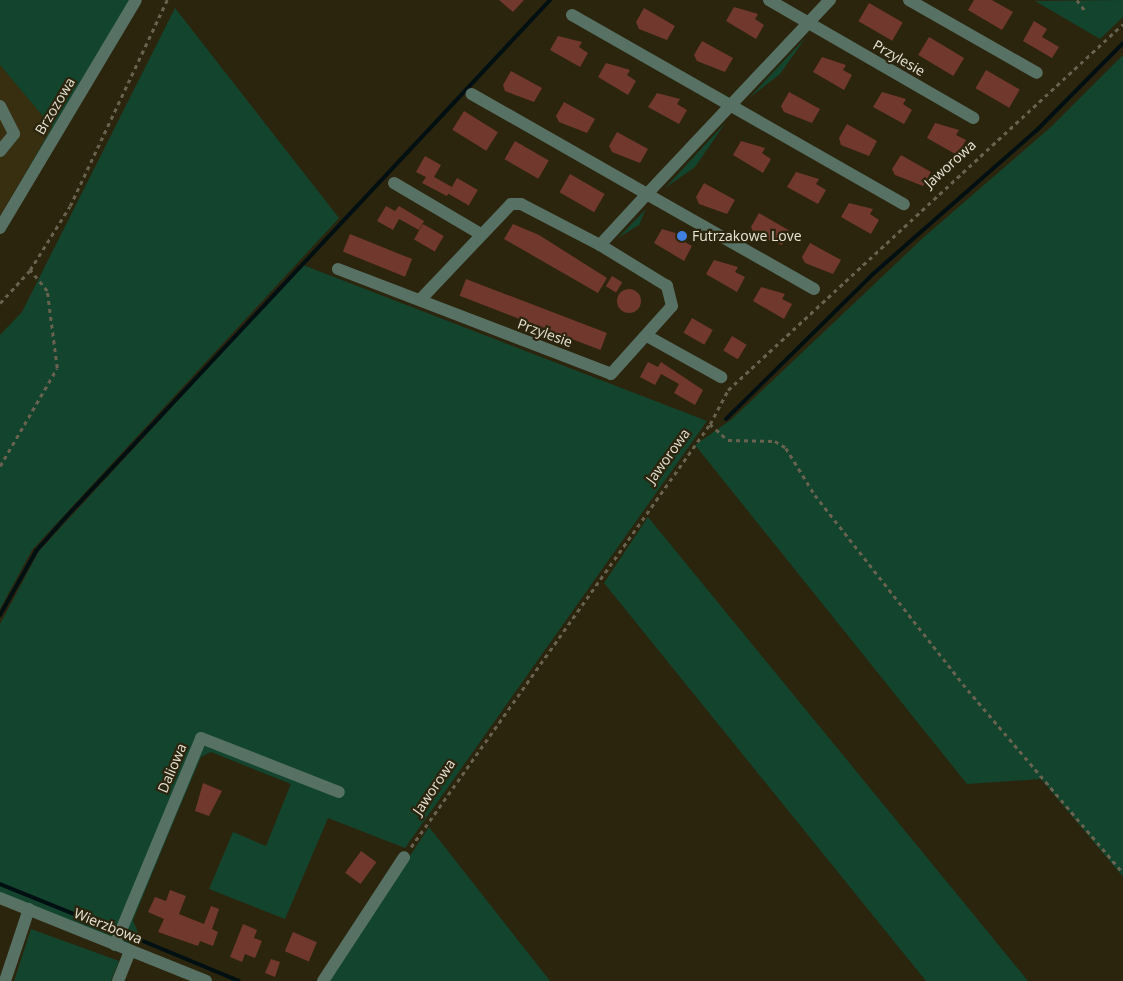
<!DOCTYPE html>
<html>
<head>
<meta charset="utf-8">
<style>
	body { margin:0 }
	#map { position:relative; width:1123px; height:981px; overflow:hidden; background:#2c250e; font-family:"Open Sans",sans-serif }
	div>[style] { position:absolute }
	[style*='--x'] { left:calc(var(--x)*1px); top:calc(var(--y)*1px); width:calc(var(--w)*1px); rotate:calc(var(--a)*1deg) }
	.built>* { inset:0; background:#372f10 }
	.green>* { inset:0; background:#13442d }
	.stream>* { height:4px; margin:-2px; padding:0 2px; transform-origin:2px; border-radius:2px; background:#001012 }
	.building>* { inset:0; background:#71382d; transform-origin:0 0 }
	.round { border-radius:50% }
	.path>* { height:2.5px; margin-top:-1.25px; transform-origin:0; background:repeating-linear-gradient(90deg,#68624e 0 4px,transparent 0 8px) }
	.minor>* { height:12px; margin:-6px; padding:0 6px; transform-origin:6px; border-radius:6px; background:#577264 }
	.dots>* { width:14px; height:14px; translate:-50% -50%; box-sizing:border-box; border:2px solid #2c250e; border-radius:50% }
	span { translate:-50% -50%; white-space:nowrap; text-align:center; line-height:1.15; -webkit-text-stroke:4.5px #2c250e; paint-order:stroke }
	.street-label { font-size:14px; color:#e8e4d6 }
	.poi-label { font-size:14px; color:#e8e4d6 }
	.left { translate:0 -50%; text-align:left }
</style>
</head>
<body>
<div id="map">
	<div class="built">
		<i style="clip-path:polygon(0 65px,53px 127px,0 215px)"></i>
	</div>
	<div class="green">
		<i style="clip-path:polygon(0 0,133px 0,0 218px,52px 127px,0 65px)"></i>
		<i style="clip-path:polygon(1123px 0,1123px 17px,1100px 39px,1035px 1px)"></i>
		<i style="clip-path:polygon(175px 8px,339px 218px,32px 550px,0 609px,0 335px,22px 312px)"></i>
		<i style="clip-path:polygon(806px 37px,780px 74px,749px 98px)"></i>
		<i style="clip-path:polygon(1123px 55px,1123px 877px,1041px 779px,967px 784px,695px 445px,732px 419px,924px 237px,1052px 126px)"></i>
		<i style="clip-path:polygon(726px 122px,695px 167px,665px 188px)"></i>
		<i style="clip-path:polygon(646px 209px,639px 225px,618px 238px)"></i>
		<i style="clip-path:polygon(303px 265px,707px 421px,405px 848px,328px 818px,285px 919px,209px 889px,233px 832px,266px 846px,291px 784px,211px 752px,201px 757px,173px 823px,133px 920px,138px 933px,129px 946px,0 894px,0 624px,39px 551px)"></i>
		<i style="clip-path:polygon(648px 517px,1028px 981px,926px 981px,604px 583px)"></i>
		<i style="clip-path:polygon(429px 827px,550px 981px,327px 981px)"></i>
		<i style="clip-path:polygon(31px 929px,119px 961px,111px 981px,14px 981px)"></i>
	</div>
	<div class="stream">
		<i style="--x:726;--y:419;--w:206;--a:-44.6"></i>
		<i style="--x:873;--y:274;--w:217;--a:-41.3"></i>
		<i style="--x:1036;--y:131;--w:124;--a:-45.3"></i>
		<i style="--x:0;--y:615;--w:73;--a:-60.6"></i>
		<i style="--x:36;--y:551;--w:47;--a:-48.5"></i>
		<i style="--x:67;--y:516;--w:707;--a:-46.89"></i>
		<i style="--x:0;--y:884;--w:120;--a:22.1"></i>
		<i style="--x:126;--y:934;--w:122;--a:22.6"></i>
	</div>
	<div class="building">
		<i style="clip-path:polygon(499px 0,524px 0,513px 12px)"></i>
		<i style="clip-path:polygon(974px 0,992px 0,1013px 12px,1002px 30px,968px 10px)"></i>
		<i style="left:869px;top:3px;width:39px;height:21px;rotate:30deg"></i>
		<i style="clip-path:polygon(734px 7px,758px 14px,755px 19px,764px 25px,756px 39px,726px 21px)"></i>
		<i style="clip-path:polygon(644px 8px,675px 26px,667px 40px,639px 29px,636px 22px)"></i>
		<i style="clip-path:polygon(1034px 21px,1047px 29px,1042px 37px,1059px 47px,1052px 58px,1023px 41px)"></i>
		<i style="clip-path:polygon(558px 36px,582px 42px,579px 47px,588px 53px,580px 67px,550px 50px)"></i>
		<i style="left:929px;top:37px;width:41px;height:21px;rotate:31deg"></i>
		<i style="clip-path:polygon(702px 41px,733px 58px,725px 72px,697px 61px,694px 55px)"></i>
		<i style="clip-path:polygon(822px 57px,846px 65px,843px 70px,852px 75px,844px 90px,813px 72px)"></i>
		<i style="clip-path:polygon(606px 63px,630px 70px,627px 75px,636px 81px,628px 95px,598px 77px)"></i>
		<i style="left:986px;top:70px;width:39px;height:21px;rotate:30deg"></i>
		<i style="clip-path:polygon(511px 71px,542px 88px,534px 102px,505px 91px,503px 85px)"></i>
		<i style="clip-path:polygon(789px 92px,820px 109px,812px 123px,784px 112px,781px 106px)"></i>
		<i style="clip-path:polygon(882px 92px,906px 99px,903px 104px,912px 110px,904px 124px,873px 107px)"></i>
		<i style="clip-path:polygon(657px 93px,680px 99px,677px 104px,687px 110px,679px 124px,648px 107px)"></i>
		<i style="clip-path:polygon(564px 102px,595px 119px,587px 133px,559px 122px,556px 116px)"></i>
		<i style="left:464px;top:111px;width:40px;height:22px;rotate:32deg"></i>
		<i style="clip-path:polygon(935px 123px,959px 130px,956px 135px,966px 140px,957px 155px,927px 138px)"></i>
		<i style="clip-path:polygon(847px 124px,877px 141px,869px 156px,841px 145px,839px 138px)"></i>
		<i style="clip-path:polygon(617px 132px,648px 149px,640px 163px,612px 152px,609px 146px)"></i>
		<i style="left:515px;top:141px;width:39px;height:21px;rotate:30deg"></i>
		<i style="clip-path:polygon(741px 141px,765px 148px,762px 153px,771px 159px,763px 173px,733px 155px)"></i>
		<i style="clip-path:polygon(901px 155px,931px 172px,923px 186px,895px 175px,892px 169px)"></i>
		<i style="clip-path:polygon(425px 156px,441px 165px,434px 177px,452px 187px,447px 196px,422px 183px,426px 177px,416px 172px)"></i>
		<i style="clip-path:polygon(796px 172px,819px 179px,816px 184px,826px 190px,818px 204px,787px 187px)"></i>
		<i style="left:570px;top:174px;width:40px;height:21px;rotate:30deg"></i>
		<i style="left:457px;top:178px;width:24px;height:18px;rotate:30deg"></i>
		<i style="clip-path:polygon(704px 183px,735px 200px,727px 214px,699px 204px,696px 197px)"></i>
		<i style="clip-path:polygon(849px 203px,873px 209px,870px 214px,879px 220px,871px 234px,841px 217px)"></i>
		<i style="clip-path:polygon(386px 206px,395px 211px,399px 206px,424px 221px,419px 230px,399px 219px,393px 230px,377px 221px)"></i>
		<i style="clip-path:polygon(759px 213px,790px 231px,782px 245px,754px 234px,751px 227px)"></i>
		<i style="left:423px;top:224px;width:24px;height:18px;rotate:30deg"></i>
		<i style="clip-path:polygon(513px 224px,539px 235px,607px 278px,598px 293px,504px 239px)"></i>
		<i style="clip-path:polygon(662px 229px,685px 236px,683px 241px,692px 246px,684px 261px,654px 243px)"></i>
		<i style="left:350px;top:234px;width:67px;height:19px;rotate:22deg"></i>
		<i style="clip-path:polygon(810px 243px,841px 260px,833px 274px,805px 263px,802px 257px)"></i>
		<i style="clip-path:polygon(714px 260px,738px 267px,735px 272px,745px 277px,737px 292px,706px 274px)"></i>
		<i style="left:612px;top:276px;width:12px;height:12px;rotate:31deg"></i>
		<i style="left:466px;top:279px;width:151px;height:18px;rotate:21deg"></i>
		<i style="clip-path:polygon(761px 287px,785px 294px,782px 299px,792px 304px,784px 319px,753px 301px)"></i>
		<i class="round" style="left:617px;top:289px;width:24px;height:24px"></i>
		<i style="left:692px;top:318px;width:24px;height:17px;rotate:30deg"></i>
		<i style="left:732px;top:336px;width:17px;height:17px;rotate:31deg"></i>
		<i style="clip-path:polygon(648px 362px,658px 367px,661px 362px,703px 390px,695px 405px,674px 393px,679px 384px,661px 374px,655px 385px,640px 377px)"></i>
		<i style="clip-path:polygon(203px 783px,222px 791px,209px 816px,195px 811px)"></i>
		<i style="left:361px;top:851px;width:19px;height:27px;rotate:36deg"></i>
		<i style="clip-path:polygon(170px 890px,186px 896px,179px 914px,204px 924px,211px 906px,219px 909px,212px 929px,218px 932px,213px 946px,200px 941px,198px 946px,158px 932px,164px 919px,148px 912px,155px 897px,166px 901px)"></i>
		<i style="clip-path:polygon(243px 924px,257px 930px,254px 938px,262px 941px,255px 958px,245px 954px,242px 962px,230px 957px)"></i>
		<i style="left:293px;top:932px;width:26px;height:21px;rotate:23deg"></i>
		<i style="clip-path:polygon(271px 959px,280px 962px,275px 977px,265px 973px)"></i>
	</div>
	<div class="path">
		<i style="--x:1077;--y:0;--w:15;--a:53"></i>
		<i style="--x:0;--y:303;--w:45;--a:-47.7"></i>
		<i style="--x:30;--y:270;--w:75;--a:-58"></i>
		<i style="--x:70;--y:206;--w:228;--a:-64.8"></i>
		<i style="--x:710;--y:424;--w:24;--a:42"></i>
		<i style="--x:728;--y:440;--w:47;--a:1.2"></i>
		<i style="--x:775;--y:441;--w:13;--a:32"></i>
		<i style="--x:786;--y:448;--w:55;--a:58.3"></i>
		<i style="--x:815;--y:495;--w:248;--a:51.9"></i>
		<i style="--x:968;--y:690;--w:240;--a:49.7"></i>
		<i style="--x:0;--y:466;--w:113;--a:-59.8"></i>
		<i style="--x:57;--y:368;--w:78;--a:-97.4"></i>
		<i style="--x:47;--y:291;--w:27;--a:-129"></i>
		<i style="--x:411;--y:847;--w:518;--a:-54.75"></i>
		<i style="--x:710;--y:424;--w:38;--a:-62"></i>
		<i style="--x:728;--y:390;--w:538;--a:-42.82"></i>
	</div>
	<div class="minor">
		<i style="--x:769;--y:0;--w:236;--a:30"></i>
		<i style="--x:909;--y:0;--w:147;--a:29.7"></i>
		<i style="--x:572;--y:15;--w:382;--a:29.7"></i>
		<i style="--x:0;--y:106;--w:31;--a:63"></i>
		<i style="--x:14;--y:134;--w:22;--a:129"></i>
		<i style="--x:394;--y:183;--w:99;--a:30.5"></i>
		<i style="--x:0;--y:228;--w:265;--a:-59.2"></i>
		<i style="--x:338;--y:269;--w:292;--a:21"></i>
		<i style="--x:611;--y:374;--w:91;--a:-48.1"></i>
		<i style="--x:672;--y:306;--w:21;--a:-104"></i>
		<i style="--x:667;--y:286;--w:79;--a:-148.5"></i>
		<i style="--x:600;--y:245;--w:69;--a:-47.3"></i>
		<i style="--x:647;--y:194;--w:202;--a:-150.3"></i>
		<i style="--x:814;--y:289;--w:192;--a:-150.4"></i>
		<i style="--x:647;--y:194;--w:267;--a:-46.7"></i>
		<i style="--x:420;--y:300;--w:132;--a:-46.5"></i>
		<i style="--x:511;--y:204;--w:10;--a:0"></i>
		<i style="--x:521;--y:204;--w:89;--a:27.4"></i>
		<i style="--x:647;--y:336;--w:85;--a:29"></i>
		<i style="--x:0;--y:898;--w:222;--a:21.9"></i>
		<i style="--x:115;--y:945;--w:224;--a:-67.4"></i>
		<i style="--x:201;--y:738;--w:148;--a:21.4"></i>
		<i style="--x:5;--y:981;--w:76;--a:-71.6"></i>
		<i style="--x:118;--y:981;--w:32;--a:-68"></i>
		<i style="--x:323;--y:981;--w:148;--a:-56.8"></i>
	</div>
	<div class="dots">
		<i style="left:682px;top:236px;background:#3f7fe0"></i>
	</div>
	<div class="street-label">
		<span style="left:899px;top:58px;rotate:30deg">Przylesie</span>
		<span style="left:55px;top:106px;rotate:-59deg">Brzozowa</span>
		<span style="left:950px;top:164px;rotate:-42deg">Jaworowa</span>
		<span style="left:545px;top:333px;rotate:20deg">Przylesie</span>
		<span style="left:668px;top:456px;rotate:-54deg">Jaworowa</span>
		<span style="left:172px;top:768px;rotate:-67deg">Daliowa</span>
		<span style="left:434px;top:787px;rotate:-56deg">Jaworowa</span>
		<span style="left:108px;top:926px;rotate:22deg">Wierzbowa</span>
	</div>
	<div class="poi-label">
		<span class="left" style="left:692px;top:236px">Futrzakowe Love</span>
	</div>
</div>
</body>
</html>
